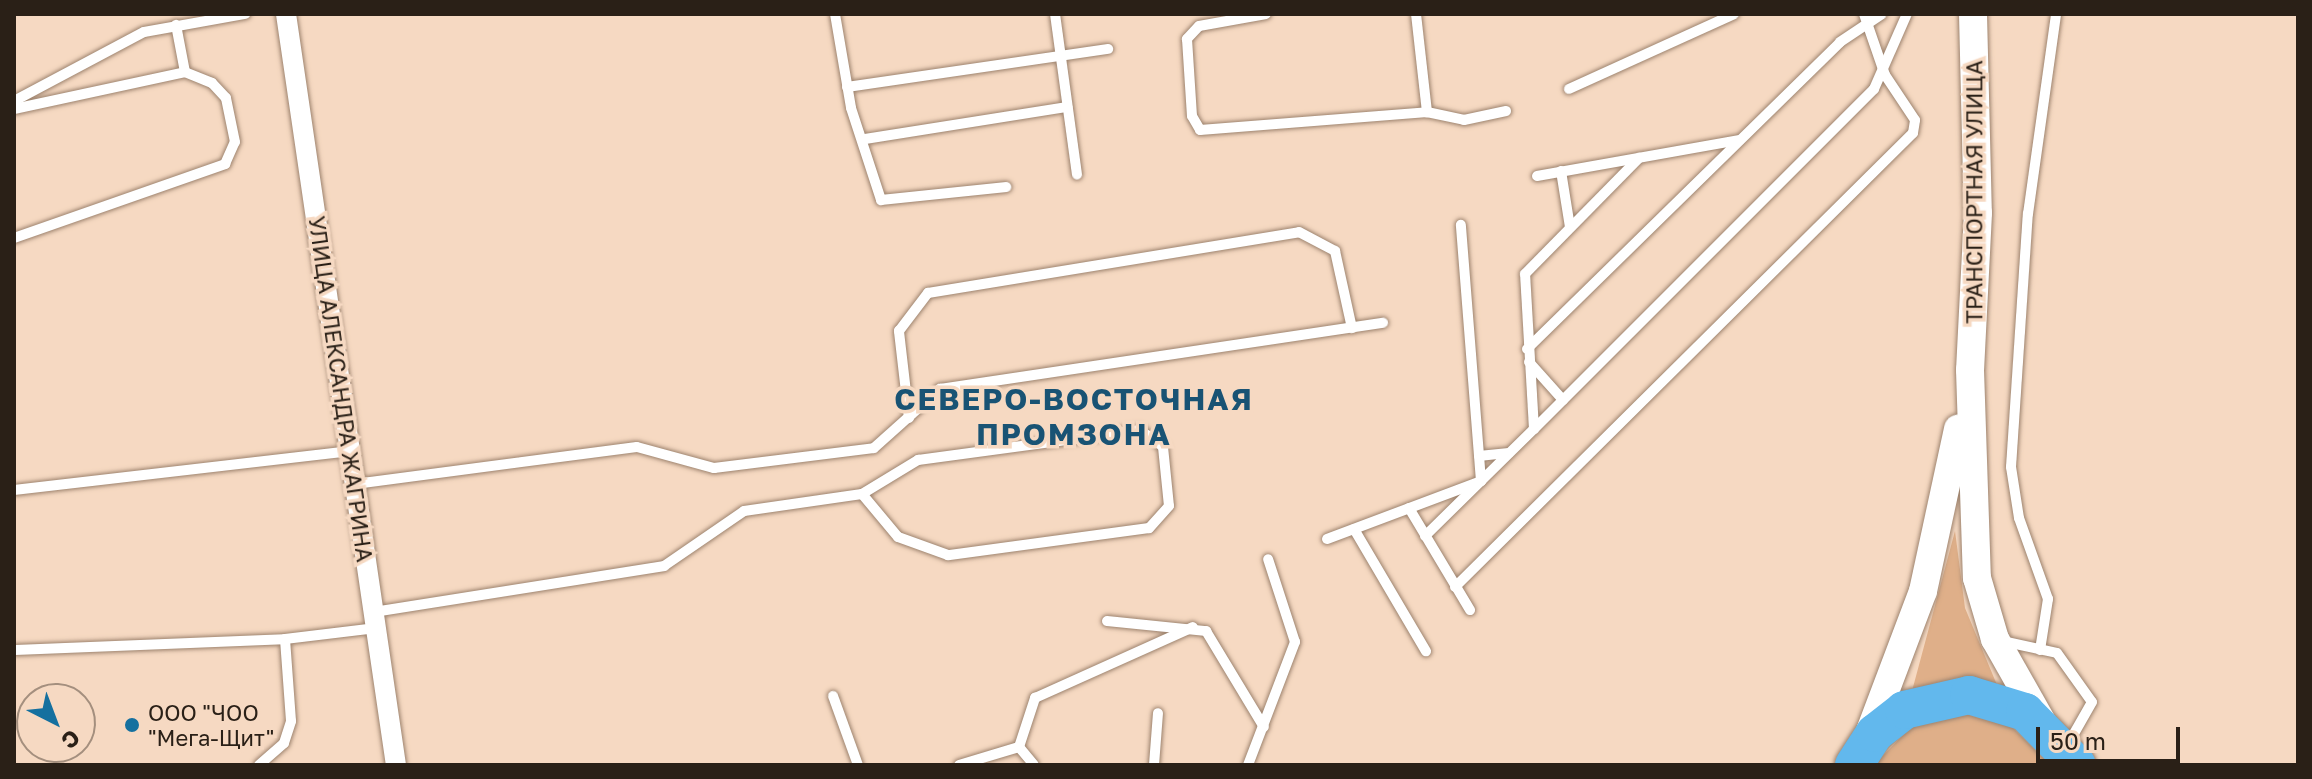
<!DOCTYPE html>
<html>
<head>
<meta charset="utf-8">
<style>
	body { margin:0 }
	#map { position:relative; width:2312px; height:779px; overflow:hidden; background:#f6d9c2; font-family:"Golos Text",sans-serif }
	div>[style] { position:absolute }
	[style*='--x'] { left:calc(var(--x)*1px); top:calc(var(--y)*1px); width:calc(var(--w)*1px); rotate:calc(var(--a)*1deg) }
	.green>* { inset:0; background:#dfaf89 }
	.roads { filter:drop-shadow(0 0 2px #9d836e) drop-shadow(0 0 2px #9d836e) }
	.lane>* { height:10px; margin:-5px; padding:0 5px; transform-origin:5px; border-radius:5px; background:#fff }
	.street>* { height:20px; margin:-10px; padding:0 10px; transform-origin:10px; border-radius:10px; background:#fff }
	.secondary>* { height:28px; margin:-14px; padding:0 14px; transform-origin:14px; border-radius:14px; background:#fff }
	.highway>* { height:38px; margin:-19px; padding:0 19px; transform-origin:19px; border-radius:19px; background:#62b8ed }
	.dots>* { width:22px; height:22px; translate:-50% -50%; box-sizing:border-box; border:4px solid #f6d9c2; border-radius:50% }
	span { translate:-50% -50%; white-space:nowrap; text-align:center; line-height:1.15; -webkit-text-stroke:7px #f6d9c2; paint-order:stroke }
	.street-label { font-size:22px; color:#2a2017 }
	.poi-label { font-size:22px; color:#2a2017 }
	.left { translate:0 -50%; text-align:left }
	.district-label { font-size:30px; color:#195374; font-weight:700; letter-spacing:2px }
	.frame { position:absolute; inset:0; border:16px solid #2a2017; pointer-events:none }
	.north { position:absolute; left:16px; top:683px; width:80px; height:80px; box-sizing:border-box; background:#f6d9c2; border:2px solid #a48f7e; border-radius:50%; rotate:138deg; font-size:22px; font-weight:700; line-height:32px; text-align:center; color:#2a2017 }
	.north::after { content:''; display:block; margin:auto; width:28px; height:36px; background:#15709f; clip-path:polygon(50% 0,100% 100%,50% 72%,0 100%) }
	.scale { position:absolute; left:2036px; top:727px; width:144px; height:36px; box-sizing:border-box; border:4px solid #2a2017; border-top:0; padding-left:10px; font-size:24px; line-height:28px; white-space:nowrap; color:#2a2017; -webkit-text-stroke:6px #f6d9c2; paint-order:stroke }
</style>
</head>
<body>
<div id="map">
	<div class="green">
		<i style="clip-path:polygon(1955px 531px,1965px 608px,1997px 685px,1948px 682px,1912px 691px)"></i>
		<i style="clip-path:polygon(1965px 714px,2012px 727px,2050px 765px,1874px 765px,1911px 727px)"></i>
	</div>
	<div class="roads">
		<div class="lane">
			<i style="--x:835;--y:14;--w:95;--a:80.3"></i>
			<i style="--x:851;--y:108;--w:97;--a:71.9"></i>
			<i style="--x:881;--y:200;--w:126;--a:-5.9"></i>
			<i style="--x:1055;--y:14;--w:162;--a:82.2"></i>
			<i style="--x:1266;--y:14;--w:68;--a:169.8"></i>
			<i style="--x:1199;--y:26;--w:18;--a:133"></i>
			<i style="--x:1187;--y:39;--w:77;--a:86.3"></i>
			<i style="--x:1192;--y:116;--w:16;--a:60"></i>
			<i style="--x:1200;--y:130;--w:228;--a:-4.5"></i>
			<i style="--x:1427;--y:112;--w:38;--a:12"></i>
			<i style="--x:1464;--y:120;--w:43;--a:-12.1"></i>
			<i style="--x:1416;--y:14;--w:99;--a:83.6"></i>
			<i style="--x:847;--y:87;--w:264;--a:-8.3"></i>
			<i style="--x:1569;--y:89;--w:181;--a:-24.4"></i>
			<i style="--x:14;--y:101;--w:147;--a:-28"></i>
			<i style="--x:144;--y:32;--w:103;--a:-10.1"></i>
			<i style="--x:14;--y:109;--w:175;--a:-12.2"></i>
			<i style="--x:865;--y:139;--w:205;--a:-9"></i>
			<i style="--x:1561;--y:171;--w:57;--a:80.9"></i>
			<i style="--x:1537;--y:176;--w:206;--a:-10.1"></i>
			<i style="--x:14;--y:238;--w:224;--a:-19.3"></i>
			<i style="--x:225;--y:164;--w:24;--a:-66"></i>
			<i style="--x:235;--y:142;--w:45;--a:-101.6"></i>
			<i style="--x:226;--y:98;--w:21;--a:-133"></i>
			<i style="--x:212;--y:83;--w:29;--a:-158"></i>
			<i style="--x:185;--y:72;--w:48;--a:-100.8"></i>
			<i style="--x:1527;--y:349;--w:438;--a:-44.4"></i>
			<i style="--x:1840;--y:42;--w:50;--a:-33.7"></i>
			<i style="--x:1529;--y:362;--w:51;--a:48.2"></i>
			<i style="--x:909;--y:418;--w:88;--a:-96.6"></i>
			<i style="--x:899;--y:331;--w:48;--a:-52.7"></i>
			<i style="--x:928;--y:293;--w:376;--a:-9.3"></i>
			<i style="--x:1299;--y:232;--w:41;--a:27.8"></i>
			<i style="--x:1335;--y:251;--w:79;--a:77.6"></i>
			<i style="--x:1534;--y:429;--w:481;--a:-45"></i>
			<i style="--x:1874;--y:89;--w:82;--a:-66.3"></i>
			<i style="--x:1479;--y:456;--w:30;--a:-6"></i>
			<i style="--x:355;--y:484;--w:284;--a:-7.5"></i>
			<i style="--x:637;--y:447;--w:80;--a:15.3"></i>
			<i style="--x:714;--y:468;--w:161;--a:-7.1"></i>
			<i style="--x:874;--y:448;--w:89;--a:-41.8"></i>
			<i style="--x:940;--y:389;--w:448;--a:-8.5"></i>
			<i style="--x:14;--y:490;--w:339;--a:-6.6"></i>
			<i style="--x:1409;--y:508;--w:119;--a:59.1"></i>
			<i style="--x:1354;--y:529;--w:142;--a:59.5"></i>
			<i style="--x:1425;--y:536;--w:153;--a:-44.5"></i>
			<i style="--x:1534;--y:429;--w:155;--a:-93.3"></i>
			<i style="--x:1525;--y:274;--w:163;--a:-45.5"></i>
			<i style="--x:1327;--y:539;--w:165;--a:-20.6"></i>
			<i style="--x:1481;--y:481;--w:257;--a:-94.5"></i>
			<i style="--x:1455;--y:587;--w:645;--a:-44.75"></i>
			<i style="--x:1913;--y:133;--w:13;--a:-81"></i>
			<i style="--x:1915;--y:120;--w:54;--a:-123.7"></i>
			<i style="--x:1885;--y:75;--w:65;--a:-109"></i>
			<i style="--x:374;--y:612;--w:294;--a:-9"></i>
			<i style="--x:664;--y:566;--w:97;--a:-34.5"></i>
			<i style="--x:744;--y:511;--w:119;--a:-8.2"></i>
			<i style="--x:862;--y:494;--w:66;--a:-31.3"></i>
			<i style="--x:918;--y:460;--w:224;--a:-7.7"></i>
			<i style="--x:1140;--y:430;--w:29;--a:36"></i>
			<i style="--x:1163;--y:447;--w:59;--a:84.2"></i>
			<i style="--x:1169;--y:506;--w:30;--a:132"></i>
			<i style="--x:1149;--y:528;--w:203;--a:172.3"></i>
			<i style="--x:948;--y:555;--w:53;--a:-160.2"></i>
			<i style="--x:898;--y:537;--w:56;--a:-129.9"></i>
			<i style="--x:1107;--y:621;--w:100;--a:5.8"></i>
			<i style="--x:1206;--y:631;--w:112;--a:58.9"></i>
			<i style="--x:2002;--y:641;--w:56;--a:12.3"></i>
			<i style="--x:2057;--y:653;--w:60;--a:54.5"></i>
			<i style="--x:2092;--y:702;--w:51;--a:119.6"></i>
			<i style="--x:14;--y:650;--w:271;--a:-2.3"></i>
			<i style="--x:2040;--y:650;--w:52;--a:-81.1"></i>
			<i style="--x:2048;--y:599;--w:86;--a:-109.7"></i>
			<i style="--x:2019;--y:518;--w:52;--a:-98.9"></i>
			<i style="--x:2011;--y:467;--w:254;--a:-86.2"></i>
			<i style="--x:2028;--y:214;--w:202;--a:-82"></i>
			<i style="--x:833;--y:696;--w:73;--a:70.1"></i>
			<i style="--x:1019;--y:747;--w:52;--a:-71.9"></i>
			<i style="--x:1035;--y:698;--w:173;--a:-24.2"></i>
			<i style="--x:259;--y:765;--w:33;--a:-41"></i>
			<i style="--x:284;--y:743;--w:23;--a:-72"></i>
			<i style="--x:291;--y:721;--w:82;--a:-94.2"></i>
			<i style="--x:285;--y:639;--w:92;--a:-6.9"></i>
			<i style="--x:959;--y:765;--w:63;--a:-16.7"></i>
			<i style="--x:1019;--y:747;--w:23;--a:50"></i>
			<i style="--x:1154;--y:765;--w:52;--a:-85.6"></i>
			<i style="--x:1248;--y:765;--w:132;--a:-69.1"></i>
			<i style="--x:1295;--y:642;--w:87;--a:-108"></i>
		</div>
		<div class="street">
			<i style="--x:286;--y:14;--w:759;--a:81.67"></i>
		</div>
		<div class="secondary">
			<i style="--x:1973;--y:14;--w:199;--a:88.6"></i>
			<i style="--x:1978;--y:213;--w:157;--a:92.9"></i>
			<i style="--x:1970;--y:370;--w:208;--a:88.1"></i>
			<i style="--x:1977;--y:578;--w:64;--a:73.6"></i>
			<i style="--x:1995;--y:639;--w:98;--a:60.5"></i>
			<i style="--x:1869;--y:734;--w:153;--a:-69.3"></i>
			<i style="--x:1923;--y:591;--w:166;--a:-77.8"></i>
		</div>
		<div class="highway">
			<i style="--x:1854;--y:765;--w:38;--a:-57"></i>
			<i style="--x:1875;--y:733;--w:37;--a:-38"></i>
			<i style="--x:1904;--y:710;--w:67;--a:-13"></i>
			<i style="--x:1969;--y:695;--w:59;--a:16.9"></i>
			<i style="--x:2025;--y:712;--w:74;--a:45.5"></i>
		</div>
	</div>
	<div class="dots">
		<i style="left:132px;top:725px;background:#15709f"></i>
	</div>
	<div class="street-label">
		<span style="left:1974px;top:192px;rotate:-90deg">ТРАНСПОРТНАЯ УЛИЦА</span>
		<span style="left:341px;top:389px;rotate:82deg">УЛИЦА АЛЕКСАНДРА ЖАГРИНА</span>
	</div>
	<div class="poi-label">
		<span class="left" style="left:148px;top:725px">ООО "ЧОО<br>"Мега-Щит"</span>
	</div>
	<div class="district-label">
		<span style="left:1074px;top:416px">СЕВЕРО-ВОСТОЧНАЯ<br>ПРОМЗОНА</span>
	</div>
	<div class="frame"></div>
	<div class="north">С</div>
	<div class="scale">50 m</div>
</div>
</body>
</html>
